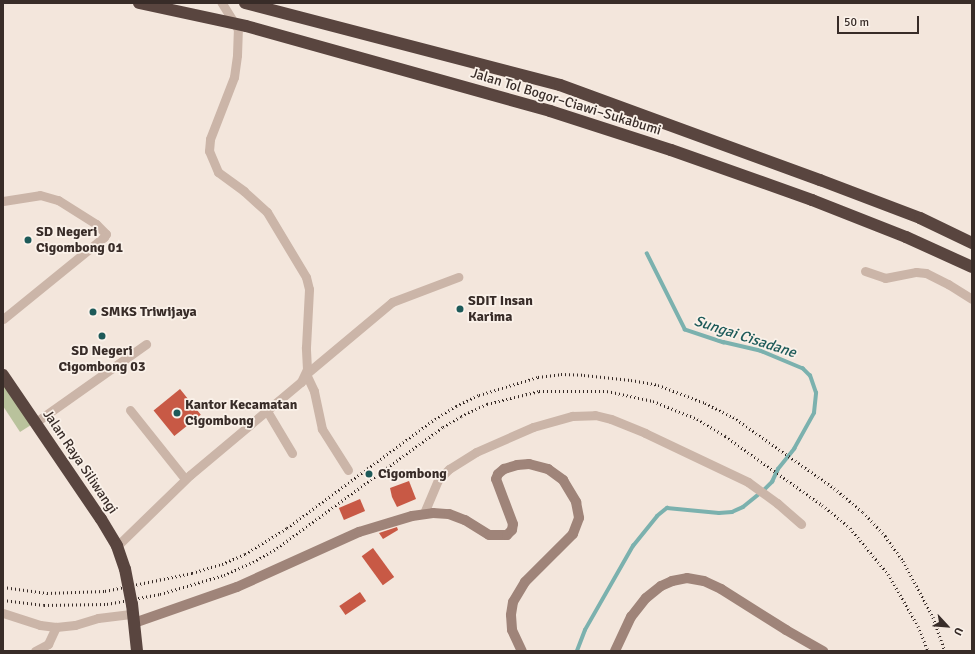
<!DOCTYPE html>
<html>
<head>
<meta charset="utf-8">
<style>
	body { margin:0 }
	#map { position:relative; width:975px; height:654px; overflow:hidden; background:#f3e6dc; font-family:Signika,sans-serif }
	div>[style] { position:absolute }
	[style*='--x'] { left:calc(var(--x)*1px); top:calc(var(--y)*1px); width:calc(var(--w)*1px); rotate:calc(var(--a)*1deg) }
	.green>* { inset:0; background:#b9c29c }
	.stream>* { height:3.5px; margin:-1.75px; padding:0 1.75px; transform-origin:1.75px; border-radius:1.75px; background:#7bb1ae }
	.building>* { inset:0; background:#c85945; transform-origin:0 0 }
	.street>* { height:9px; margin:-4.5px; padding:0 4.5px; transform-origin:4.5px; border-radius:4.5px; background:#cbb5a8 }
	.secondary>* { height:10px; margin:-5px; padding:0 5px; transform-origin:5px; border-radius:5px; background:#9f8479 }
	.highway>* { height:12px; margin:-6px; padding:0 6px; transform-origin:6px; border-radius:6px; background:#59453f }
	.rail>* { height:3px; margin-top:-1.5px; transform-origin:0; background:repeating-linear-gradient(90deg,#382c28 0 1px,transparent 0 4px) }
	.highway-bridge>* { height:12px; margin:-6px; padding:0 6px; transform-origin:6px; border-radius:6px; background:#59453f }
	.dots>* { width:11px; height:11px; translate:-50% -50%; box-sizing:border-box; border:2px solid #faf1e9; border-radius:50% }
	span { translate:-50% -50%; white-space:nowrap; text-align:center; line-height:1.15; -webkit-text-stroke:3.5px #faf1e9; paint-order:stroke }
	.street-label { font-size:14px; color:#382c28 }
	.poi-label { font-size:14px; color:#382c28; font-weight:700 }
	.left { translate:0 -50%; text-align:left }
	.water-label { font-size:15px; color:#1d5a59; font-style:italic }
	.frame { position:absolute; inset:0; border:4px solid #382c28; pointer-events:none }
	.north { position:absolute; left:927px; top:606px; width:40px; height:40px; -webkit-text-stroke:3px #faf1e9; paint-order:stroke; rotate:116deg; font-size:11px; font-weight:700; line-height:16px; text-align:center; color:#382c28 }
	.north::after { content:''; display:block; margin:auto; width:14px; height:18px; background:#382c28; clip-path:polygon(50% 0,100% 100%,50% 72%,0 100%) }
	.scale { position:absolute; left:837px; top:16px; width:82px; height:18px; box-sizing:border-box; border:2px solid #382c28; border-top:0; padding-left:5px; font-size:12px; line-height:14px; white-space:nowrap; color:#382c28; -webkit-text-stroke:3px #faf1e9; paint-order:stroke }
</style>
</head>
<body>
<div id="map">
	<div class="green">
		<i style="clip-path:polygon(3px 383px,31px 425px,20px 432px,3px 406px)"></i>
	</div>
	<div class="stream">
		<i style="--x:577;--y:651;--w:22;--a:-69"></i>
		<i style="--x:585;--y:630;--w:97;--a:-60.3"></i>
		<i style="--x:633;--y:546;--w:38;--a:-51"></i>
		<i style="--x:657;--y:516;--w:13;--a:-39"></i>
		<i style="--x:667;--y:508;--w:52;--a:5.5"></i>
		<i style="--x:719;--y:513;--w:13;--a:-4"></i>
		<i style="--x:732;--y:512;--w:12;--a:-24"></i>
		<i style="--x:743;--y:507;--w:26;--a:-39"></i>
		<i style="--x:763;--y:491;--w:13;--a:-45"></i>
		<i style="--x:772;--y:482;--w:14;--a:-65"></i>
		<i style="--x:778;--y:469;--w:26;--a:-51"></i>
		<i style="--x:794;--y:449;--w:41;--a:-60.9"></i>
		<i style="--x:814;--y:413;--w:20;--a:-84"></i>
		<i style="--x:816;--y:393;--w:18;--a:-109"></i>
		<i style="--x:810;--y:376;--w:10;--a:-135"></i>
		<i style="--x:803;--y:369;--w:47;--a:-157.3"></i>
		<i style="--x:760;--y:351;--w:37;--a:-167"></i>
		<i style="--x:724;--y:343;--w:41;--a:-161.6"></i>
		<i style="--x:685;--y:330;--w:85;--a:-116.6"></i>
	</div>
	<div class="building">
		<i style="left:180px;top:389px;width:33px;height:34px;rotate:51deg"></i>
		<i style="clip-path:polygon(409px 481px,416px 499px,397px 507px,392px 497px,390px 488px)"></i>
		<i style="left:360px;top:499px;width:13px;height:23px;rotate:67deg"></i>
		<i style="clip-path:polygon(397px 527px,398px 530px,383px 539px,379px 533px)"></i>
		<i style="left:373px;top:548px;width:36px;height:14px;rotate:54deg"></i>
		<i style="left:360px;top:592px;width:11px;height:25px;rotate:56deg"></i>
	</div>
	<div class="street">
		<i style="--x:3;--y:201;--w:37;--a:-9"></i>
		<i style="--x:40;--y:195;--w:19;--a:16"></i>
		<i style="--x:58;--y:200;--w:45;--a:32.3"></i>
		<i style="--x:96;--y:224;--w:14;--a:45"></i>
		<i style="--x:106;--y:234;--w:4;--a:124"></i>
		<i style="--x:104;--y:237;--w:130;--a:140.9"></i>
		<i style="--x:865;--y:271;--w:21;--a:19"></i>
		<i style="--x:885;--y:278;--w:32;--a:-11"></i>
		<i style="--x:916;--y:272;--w:10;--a:6"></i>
		<i style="--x:926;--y:273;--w:25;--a:27"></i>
		<i style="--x:948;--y:284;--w:28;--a:32"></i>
		<i style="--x:130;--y:410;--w:88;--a:51.4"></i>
		<i style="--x:267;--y:411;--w:49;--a:59.2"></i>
		<i style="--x:36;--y:422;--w:135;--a:-35.3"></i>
		<i style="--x:348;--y:470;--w:49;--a:-122.4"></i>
		<i style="--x:322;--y:429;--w:39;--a:-102"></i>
		<i style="--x:314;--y:391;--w:19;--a:-115"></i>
		<i style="--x:306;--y:374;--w:112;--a:-39.9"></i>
		<i style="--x:392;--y:302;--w:71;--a:-20.7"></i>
		<i style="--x:424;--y:513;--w:36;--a:-67"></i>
		<i style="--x:438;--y:480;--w:16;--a:-45"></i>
		<i style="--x:449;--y:469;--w:32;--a:-32"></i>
		<i style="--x:476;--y:452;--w:62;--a:-23.7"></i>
		<i style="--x:533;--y:427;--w:41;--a:-15.8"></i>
		<i style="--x:572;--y:416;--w:23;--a:-2"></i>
		<i style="--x:595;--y:415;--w:16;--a:14"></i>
		<i style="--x:611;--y:419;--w:37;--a:22"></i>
		<i style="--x:645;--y:433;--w:114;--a:25.4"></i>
		<i style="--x:748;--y:482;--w:36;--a:36"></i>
		<i style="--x:777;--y:503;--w:32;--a:41"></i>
		<i style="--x:117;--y:546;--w:102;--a:-44.2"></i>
		<i style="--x:190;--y:475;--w:145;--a:-40"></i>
		<i style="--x:301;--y:382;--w:14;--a:-65"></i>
		<i style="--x:307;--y:369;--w:22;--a:-93"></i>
		<i style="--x:306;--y:347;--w:58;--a:-87"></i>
		<i style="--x:309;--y:289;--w:12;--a:-104"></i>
		<i style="--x:306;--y:277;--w:76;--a:-121"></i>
		<i style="--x:267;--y:212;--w:31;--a:-138"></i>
		<i style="--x:244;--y:191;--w:32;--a:-144"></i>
		<i style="--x:218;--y:172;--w:23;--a:-113"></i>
		<i style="--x:209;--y:151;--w:12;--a:-85"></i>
		<i style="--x:210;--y:139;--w:66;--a:-68.8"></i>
		<i style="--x:234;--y:77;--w:22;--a:-82"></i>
		<i style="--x:237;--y:55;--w:26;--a:-88"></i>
		<i style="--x:238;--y:29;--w:31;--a:-122"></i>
		<i style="--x:3;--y:613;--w:39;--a:18"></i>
		<i style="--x:40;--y:625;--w:16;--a:7"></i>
		<i style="--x:56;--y:627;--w:19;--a:-6"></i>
		<i style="--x:75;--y:625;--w:24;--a:-17"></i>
		<i style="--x:98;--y:618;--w:35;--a:-7"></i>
		<i style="--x:35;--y:651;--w:15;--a:-28"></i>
		<i style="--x:48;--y:644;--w:19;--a:-65"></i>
	</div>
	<div class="secondary">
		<i style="--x:134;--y:623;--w:109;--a:-19.3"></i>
		<i style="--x:237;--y:587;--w:134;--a:-24.3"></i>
		<i style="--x:359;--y:532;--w:55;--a:-16.8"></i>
		<i style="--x:412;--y:516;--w:21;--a:-8"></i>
		<i style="--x:433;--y:513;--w:16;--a:4"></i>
		<i style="--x:449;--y:514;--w:17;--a:21"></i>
		<i style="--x:465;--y:520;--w:28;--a:32"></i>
		<i style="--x:489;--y:535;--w:18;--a:0"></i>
		<i style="--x:507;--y:535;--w:7;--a:-45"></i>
		<i style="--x:512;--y:530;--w:6;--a:-81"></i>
		<i style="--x:513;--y:524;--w:48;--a:-110.7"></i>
		<i style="--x:496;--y:479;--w:5;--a:-68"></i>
		<i style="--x:498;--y:474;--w:8;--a:-40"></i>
		<i style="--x:504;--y:469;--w:14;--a:-17"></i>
		<i style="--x:517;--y:465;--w:12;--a:-5"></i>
		<i style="--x:529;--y:464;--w:20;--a:15"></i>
		<i style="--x:548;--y:469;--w:19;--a:36"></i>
		<i style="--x:563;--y:480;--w:26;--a:59"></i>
		<i style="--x:576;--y:502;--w:16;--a:79"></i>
		<i style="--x:579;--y:518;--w:17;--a:111"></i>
		<i style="--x:573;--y:534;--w:68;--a:135"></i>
		<i style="--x:525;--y:582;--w:23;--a:121"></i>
		<i style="--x:513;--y:602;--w:13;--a:99"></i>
		<i style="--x:511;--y:615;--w:15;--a:86"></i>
		<i style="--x:512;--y:630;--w:23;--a:65"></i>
		<i style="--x:615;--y:651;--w:38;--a:-65"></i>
		<i style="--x:631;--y:617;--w:24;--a:-52"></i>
		<i style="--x:646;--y:598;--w:19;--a:-39"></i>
		<i style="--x:661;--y:586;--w:12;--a:-24"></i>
		<i style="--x:672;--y:581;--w:15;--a:-11"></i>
		<i style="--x:687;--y:578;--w:17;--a:10"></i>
		<i style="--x:704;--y:581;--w:19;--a:25"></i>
		<i style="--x:721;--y:589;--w:77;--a:32.2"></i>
		<i style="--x:786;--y:630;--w:43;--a:29.6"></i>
	</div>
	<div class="highway">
		<i style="--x:245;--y:3;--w:325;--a:14.6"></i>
		<i style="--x:560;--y:85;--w:277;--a:20.1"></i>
		<i style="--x:820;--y:180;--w:107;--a:20.8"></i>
		<i style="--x:920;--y:218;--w:58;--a:25.7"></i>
		<i style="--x:246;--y:26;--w:316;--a:15.6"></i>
		<i style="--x:550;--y:111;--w:127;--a:17.9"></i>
		<i style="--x:671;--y:150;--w:150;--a:19.5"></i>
		<i style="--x:812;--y:200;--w:101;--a:21.5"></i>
		<i style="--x:906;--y:237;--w:72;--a:24.4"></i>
		<i style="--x:3;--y:375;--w:174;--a:55.8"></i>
		<i style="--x:101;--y:519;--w:31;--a:59"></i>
		<i style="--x:117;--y:546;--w:24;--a:71"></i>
		<i style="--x:132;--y:604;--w:47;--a:83.9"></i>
	</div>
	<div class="rail">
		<i style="--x:3;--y:587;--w:44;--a:7.8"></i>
		<i style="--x:47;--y:593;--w:58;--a:-2"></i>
		<i style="--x:105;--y:591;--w:89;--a:-11.7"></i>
		<i style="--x:192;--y:573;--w:31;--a:-17"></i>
		<i style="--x:222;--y:564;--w:25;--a:-23"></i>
		<i style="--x:245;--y:554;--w:49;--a:-31.8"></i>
		<i style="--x:287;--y:528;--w:184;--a:-36.4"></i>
		<i style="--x:435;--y:419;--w:25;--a:-32"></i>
		<i style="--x:456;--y:406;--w:25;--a:-26"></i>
		<i style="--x:479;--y:395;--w:62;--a:-17"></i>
		<i style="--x:538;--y:377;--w:23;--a:-7"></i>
		<i style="--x:561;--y:374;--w:23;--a:2"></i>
		<i style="--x:584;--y:375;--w:47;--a:6.1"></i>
		<i style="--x:631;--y:380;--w:27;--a:10"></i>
		<i style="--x:658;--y:385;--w:50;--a:21"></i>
		<i style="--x:705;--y:403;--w:31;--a:27"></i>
		<i style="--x:733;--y:417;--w:123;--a:35.1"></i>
		<i style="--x:834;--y:488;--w:38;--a:40"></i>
		<i style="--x:863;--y:512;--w:33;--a:47"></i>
		<i style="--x:885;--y:536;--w:31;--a:54"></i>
		<i style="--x:903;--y:561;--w:64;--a:61.8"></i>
		<i style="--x:933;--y:617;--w:36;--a:71"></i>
		<i style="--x:3;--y:600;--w:41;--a:7"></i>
		<i style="--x:44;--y:605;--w:63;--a:-0.9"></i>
		<i style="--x:107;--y:604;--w:54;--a:-10.7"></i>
		<i style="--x:160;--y:594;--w:67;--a:-16.5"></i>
		<i style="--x:224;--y:575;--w:32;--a:-24"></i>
		<i style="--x:253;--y:562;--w:28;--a:-30"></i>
		<i style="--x:277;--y:548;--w:205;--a:-36.1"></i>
		<i style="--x:443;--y:427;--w:21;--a:-31"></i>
		<i style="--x:461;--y:416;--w:29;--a:-25"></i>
		<i style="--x:487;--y:404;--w:54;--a:-14"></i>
		<i style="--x:539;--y:391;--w:68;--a:0"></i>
		<i style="--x:607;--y:391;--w:47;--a:12.3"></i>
		<i style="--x:653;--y:401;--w:48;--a:22.2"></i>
		<i style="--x:697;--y:419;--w:33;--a:31"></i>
		<i style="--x:725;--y:436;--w:119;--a:35.4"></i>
		<i style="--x:822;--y:505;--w:36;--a:39"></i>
		<i style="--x:850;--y:528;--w:60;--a:50.4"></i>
		<i style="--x:888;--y:574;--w:60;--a:60"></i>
		<i style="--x:918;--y:626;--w:27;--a:68"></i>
	</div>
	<div class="highway-bridge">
		<i style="--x:139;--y:3;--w:109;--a:12.1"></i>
		<i style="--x:125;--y:569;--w:36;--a:79"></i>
	</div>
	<div class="dots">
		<i style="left:28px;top:240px;background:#1d5a59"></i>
		<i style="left:460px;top:309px;background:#1d5a59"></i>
		<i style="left:93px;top:312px;background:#1d5a59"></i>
		<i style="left:102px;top:336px;background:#1d5a59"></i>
		<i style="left:177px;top:413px;background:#1d5a59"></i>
		<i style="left:369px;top:474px;background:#1d5a59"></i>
	</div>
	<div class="street-label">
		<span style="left:566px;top:102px;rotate:17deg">Jalan Tol Bogor–Ciawi–Sukabumi</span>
		<span style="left:80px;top:462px;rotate:56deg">Jalan Raya Siliwangi</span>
	</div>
	<div class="poi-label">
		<span class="left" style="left:36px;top:240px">SD Negeri<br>Cigombong 01</span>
		<span class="left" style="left:468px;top:309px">SDIT Insan<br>Karima</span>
		<span class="left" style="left:101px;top:312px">SMKS Triwijaya</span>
		<span style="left:102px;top:359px">SD Negeri<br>Cigombong 03</span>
		<span class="left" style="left:185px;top:413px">Kantor Kecamatan<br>Cigombong</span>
		<span class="left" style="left:378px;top:474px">Cigombong</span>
	</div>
	<div class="water-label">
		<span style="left:745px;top:337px;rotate:18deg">Sungai Cisadane</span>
	</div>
	<div class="frame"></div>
	<div class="north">U</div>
	<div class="scale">50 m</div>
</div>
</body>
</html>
